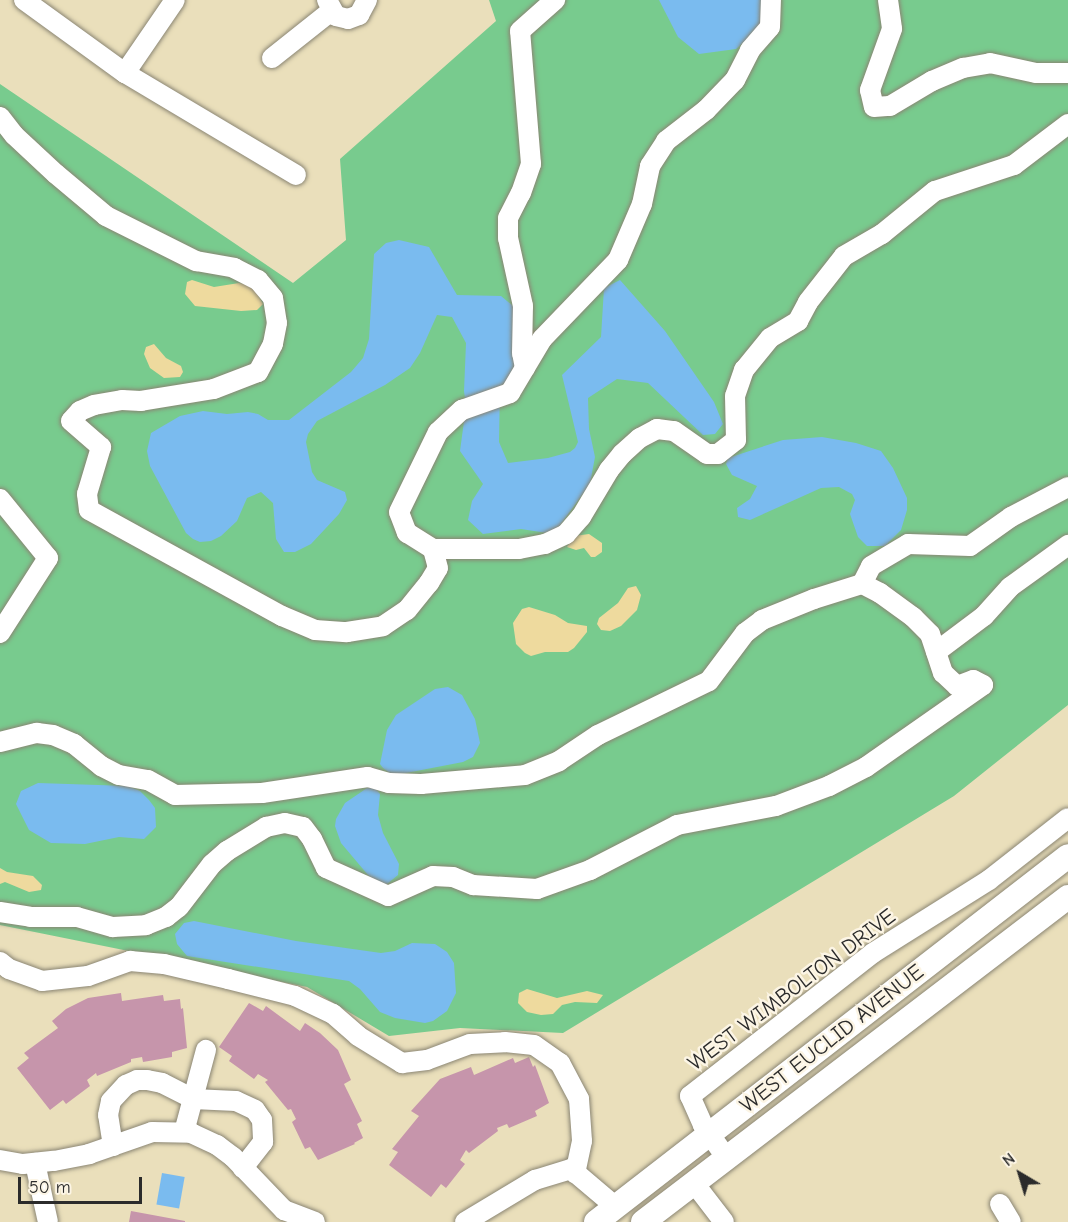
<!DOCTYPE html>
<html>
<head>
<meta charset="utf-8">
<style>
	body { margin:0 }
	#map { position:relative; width:1068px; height:1222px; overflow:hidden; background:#eadfbb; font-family:"Comic Neue",sans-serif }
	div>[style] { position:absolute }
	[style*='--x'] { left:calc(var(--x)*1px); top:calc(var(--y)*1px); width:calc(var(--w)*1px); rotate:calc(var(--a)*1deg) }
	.green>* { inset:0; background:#78cb8e }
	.sand>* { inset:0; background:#eeda9e }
	.water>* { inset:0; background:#7abbef; transform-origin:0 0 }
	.building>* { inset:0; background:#c695ab }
	.roads { filter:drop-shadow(0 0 2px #8a8573) drop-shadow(0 0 2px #8a8573) }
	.minor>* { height:20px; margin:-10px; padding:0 10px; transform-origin:10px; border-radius:10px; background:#fff }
	.major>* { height:24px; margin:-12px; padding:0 12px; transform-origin:12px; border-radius:12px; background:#fff }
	span { translate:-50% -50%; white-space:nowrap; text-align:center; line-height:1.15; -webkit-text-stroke:5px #fcf5e5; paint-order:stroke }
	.street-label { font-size:22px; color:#2b2b2b }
	.north { position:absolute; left:990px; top:1144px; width:60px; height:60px; -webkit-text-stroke:4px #fcf5e5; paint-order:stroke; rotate:322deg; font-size:16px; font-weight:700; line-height:24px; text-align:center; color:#2b2b2b }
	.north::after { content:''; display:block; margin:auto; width:21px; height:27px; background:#2b2b2b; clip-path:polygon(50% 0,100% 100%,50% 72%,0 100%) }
	.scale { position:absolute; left:18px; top:1177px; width:124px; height:27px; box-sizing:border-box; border:3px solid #2b2b2b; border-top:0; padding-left:8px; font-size:18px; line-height:21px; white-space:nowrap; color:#2b2b2b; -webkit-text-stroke:4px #fcf5e5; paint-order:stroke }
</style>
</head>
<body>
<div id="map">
	<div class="green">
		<i style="clip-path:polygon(489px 0,1068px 0,1068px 705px,954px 796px,563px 1033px,460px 1028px,389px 1036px,307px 987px,0 925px,0 84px,293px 283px,346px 240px,340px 159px,496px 21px)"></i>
	</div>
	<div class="sand">
		<i style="clip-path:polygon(192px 280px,214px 287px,239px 283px,252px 285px,263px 304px,257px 310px,241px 311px,195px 306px,185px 294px,187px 282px)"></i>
		<i style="clip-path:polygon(154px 344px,166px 358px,181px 366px,183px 372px,180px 377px,164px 378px,150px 368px,144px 354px,146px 347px)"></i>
		<i style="clip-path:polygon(589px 534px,602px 543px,602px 552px,595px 557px,591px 557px,584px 548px,576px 550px,567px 547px,574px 536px)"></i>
		<i style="clip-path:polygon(636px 586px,641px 595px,637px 610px,621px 626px,610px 631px,601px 630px,597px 624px,599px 618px,618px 603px,628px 588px)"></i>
		<i style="clip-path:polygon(529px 607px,555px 615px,568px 623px,587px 626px,587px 632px,574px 648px,568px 652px,545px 652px,531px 656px,525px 653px,516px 644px,513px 623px,522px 609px)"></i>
		<i style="clip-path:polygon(0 868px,7px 872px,33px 876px,42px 885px,41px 890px,29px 892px,5px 882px,0 884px)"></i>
		<i style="clip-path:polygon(527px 989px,557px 998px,587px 991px,603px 995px,597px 1003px,575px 1002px,562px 1005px,553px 1014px,541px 1015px,527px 1012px,518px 1003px,519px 993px)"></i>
	</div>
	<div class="water">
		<i style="clip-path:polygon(659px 0,762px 0,764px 20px,757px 30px,736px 49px,699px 54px,678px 37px)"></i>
		<i style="clip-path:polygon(399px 240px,429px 247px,457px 295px,501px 296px,518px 310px,517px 361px,510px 377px,500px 388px,499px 442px,508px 463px,548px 458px,570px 452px,575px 448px,578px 442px,562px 375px,601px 337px,604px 288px,620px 280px,665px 331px,714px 402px,723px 424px,715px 434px,703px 435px,648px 383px,617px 379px,588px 398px,589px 429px,595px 457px,590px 484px,558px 528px,547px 533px,521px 529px,483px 534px,468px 520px,472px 501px,483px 484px,460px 451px,466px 406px,464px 391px,466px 343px,452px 317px,437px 315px,420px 353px,410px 368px,385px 385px,317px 421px,308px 434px,306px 442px,312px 472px,317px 480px,345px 492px,347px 500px,339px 514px,311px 544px,295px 552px,284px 552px,276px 539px,273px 503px,261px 492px,247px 498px,237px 521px,221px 536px,211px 541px,200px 542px,193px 539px,186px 533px,150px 466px,147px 451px,151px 433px,180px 416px,203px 411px,227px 414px,248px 412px,258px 414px,268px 420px,289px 420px,351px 372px,363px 358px,369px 339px,374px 254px,386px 243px)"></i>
		<i style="clip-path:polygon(822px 437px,856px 443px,881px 451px,893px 468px,907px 498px,907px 510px,901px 530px,885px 546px,867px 546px,858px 537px,850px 514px,855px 500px,852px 494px,839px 487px,821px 488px,750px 520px,738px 517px,737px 508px,750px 499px,757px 486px,732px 475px,726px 464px,728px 458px,783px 440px)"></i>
		<i style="clip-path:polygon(448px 687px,462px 695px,475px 719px,480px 743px,473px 757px,463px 762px,401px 774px,391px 774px,383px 768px,380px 764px,387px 730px,396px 715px,435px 689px)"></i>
		<i style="clip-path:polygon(38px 783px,128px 786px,140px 791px,149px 800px,155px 808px,156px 827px,144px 839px,119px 837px,85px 844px,51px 843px,29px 830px,16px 804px,21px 791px)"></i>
		<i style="clip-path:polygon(367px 788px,375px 788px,380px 794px,378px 815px,383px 833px,399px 864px,398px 875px,387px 884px,376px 883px,368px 875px,341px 843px,335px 826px,336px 819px,345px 803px)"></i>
		<i style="clip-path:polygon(194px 921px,296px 941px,381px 953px,395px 951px,412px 943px,435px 944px,447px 952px,454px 963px,456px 993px,447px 1011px,433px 1021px,425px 1023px,395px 1018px,380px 1012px,360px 989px,349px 981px,187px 956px,177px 944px,175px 934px,184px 923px)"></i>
		<i style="left:162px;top:1173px;width:23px;height:32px;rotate:10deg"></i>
	</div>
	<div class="building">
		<i style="clip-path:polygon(121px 993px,122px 1001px,163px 995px,164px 1001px,180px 999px,181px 1009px,183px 1008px,187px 1048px,172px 1052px,172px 1057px,143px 1062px,142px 1057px,131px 1059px,131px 1062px,97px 1076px,96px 1073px,87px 1080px,90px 1086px,66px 1104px,63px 1100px,50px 1110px,17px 1068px,29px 1058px,24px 1053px,58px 1028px,52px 1021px,66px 1009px,88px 998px)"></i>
		<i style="clip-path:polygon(249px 1003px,263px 1011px,266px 1006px,300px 1031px,305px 1023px,320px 1033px,338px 1050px,351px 1080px,344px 1084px,362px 1121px,357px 1124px,363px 1138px,354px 1143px,355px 1144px,318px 1160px,310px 1147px,305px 1149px,292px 1122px,296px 1119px,291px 1109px,288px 1110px,265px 1082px,268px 1080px,258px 1074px,254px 1079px,229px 1061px,232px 1056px,219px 1047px)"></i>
		<i style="clip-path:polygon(529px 1057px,533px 1067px,535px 1065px,549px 1103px,535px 1111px,537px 1116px,509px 1128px,507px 1124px,497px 1128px,498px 1131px,469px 1153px,466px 1150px,460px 1160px,465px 1164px,446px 1188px,441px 1184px,431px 1197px,389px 1165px,398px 1152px,392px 1149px,419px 1116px,411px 1111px,440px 1079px,471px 1067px,474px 1075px,513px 1058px,515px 1063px)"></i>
		<i style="clip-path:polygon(131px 1211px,185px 1221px,185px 1222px,129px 1222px)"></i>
	</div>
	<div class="roads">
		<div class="minor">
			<i style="--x:24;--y:0;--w:125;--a:35.9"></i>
			<i style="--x:125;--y:73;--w:199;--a:30.8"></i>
			<i style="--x:327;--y:0;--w:18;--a:61"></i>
			<i style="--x:336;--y:16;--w:12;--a:14"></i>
			<i style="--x:348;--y:19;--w:12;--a:-20"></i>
			<i style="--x:359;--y:15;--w:17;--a:-62"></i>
			<i style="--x:888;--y:0;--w:29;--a:82"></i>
			<i style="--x:892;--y:29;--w:65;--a:109.8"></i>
			<i style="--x:870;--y:90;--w:17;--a:77"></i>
			<i style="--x:874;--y:107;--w:16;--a:-4"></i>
			<i style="--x:890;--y:106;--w:49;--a:-30.8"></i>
			<i style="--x:932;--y:81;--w:34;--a:-23"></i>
			<i style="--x:963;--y:68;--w:27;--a:-10"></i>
			<i style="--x:990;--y:63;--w:47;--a:12.3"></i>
			<i style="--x:1036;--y:73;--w:32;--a:0"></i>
			<i style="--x:272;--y:58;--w:75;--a:-38.5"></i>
			<i style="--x:125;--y:73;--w:88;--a:-55.6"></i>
			<i style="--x:0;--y:117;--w:23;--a:52"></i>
			<i style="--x:14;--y:135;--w:57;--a:42.9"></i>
			<i style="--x:56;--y:174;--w:65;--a:40"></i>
			<i style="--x:106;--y:216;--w:101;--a:26.6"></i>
			<i style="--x:196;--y:261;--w:39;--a:10"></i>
			<i style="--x:234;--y:268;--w:27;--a:27"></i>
			<i style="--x:258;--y:280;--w:23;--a:50"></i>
			<i style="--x:273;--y:298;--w:25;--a:81"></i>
			<i style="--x:277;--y:323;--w:21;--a:101"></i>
			<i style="--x:273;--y:344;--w:32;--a:118"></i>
			<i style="--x:258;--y:372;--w:47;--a:158.9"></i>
			<i style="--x:214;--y:389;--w:74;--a:170.7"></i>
			<i style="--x:141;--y:401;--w:19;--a:-177"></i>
			<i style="--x:122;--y:400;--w:28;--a:170"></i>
			<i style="--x:94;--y:405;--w:15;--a:157"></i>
			<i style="--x:80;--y:411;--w:13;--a:132"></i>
			<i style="--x:71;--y:421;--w:40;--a:41"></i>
			<i style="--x:101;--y:447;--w:49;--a:106.6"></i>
			<i style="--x:87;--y:494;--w:16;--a:83"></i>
			<i style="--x:89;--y:510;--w:220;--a:28.8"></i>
			<i style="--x:282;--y:616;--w:36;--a:23"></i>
			<i style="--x:315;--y:630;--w:32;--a:4"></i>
			<i style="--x:347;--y:632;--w:36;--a:-9"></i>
			<i style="--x:383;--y:626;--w:29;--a:-34"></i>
			<i style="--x:407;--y:610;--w:35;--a:-51"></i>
			<i style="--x:429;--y:583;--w:17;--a:-59"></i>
			<i style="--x:438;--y:568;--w:20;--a:-105"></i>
			<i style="--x:433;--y:549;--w:31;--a:-148"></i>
			<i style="--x:407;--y:533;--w:22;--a:-111"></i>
			<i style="--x:399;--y:512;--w:89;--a:-64"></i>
			<i style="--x:438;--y:432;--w:33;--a:-43"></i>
			<i style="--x:462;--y:410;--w:51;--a:-19.5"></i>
			<i style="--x:510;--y:393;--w:63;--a:-59.3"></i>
			<i style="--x:542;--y:339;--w:110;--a:-46.1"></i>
			<i style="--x:618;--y:260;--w:61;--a:-66.8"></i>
			<i style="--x:642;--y:204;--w:39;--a:-78"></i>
			<i style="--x:650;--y:166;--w:30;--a:-57"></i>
			<i style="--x:666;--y:141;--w:51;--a:-37.8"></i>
			<i style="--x:706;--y:110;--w:42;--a:-46"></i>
			<i style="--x:735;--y:80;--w:34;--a:-63"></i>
			<i style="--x:750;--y:50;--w:30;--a:-49"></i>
			<i style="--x:770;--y:27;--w:27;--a:-88"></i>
			<i style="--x:525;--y:368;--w:15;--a:-101"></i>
			<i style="--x:522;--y:353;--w:47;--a:-88.8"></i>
			<i style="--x:523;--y:306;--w:70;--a:-102.4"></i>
			<i style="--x:508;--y:238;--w:20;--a:-90"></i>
			<i style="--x:508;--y:218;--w:28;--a:-63"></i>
			<i style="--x:521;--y:193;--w:31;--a:-71"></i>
			<i style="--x:531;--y:164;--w:133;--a:-94.7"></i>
			<i style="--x:520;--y:31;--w:47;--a:-41.5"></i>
			<i style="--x:0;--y:499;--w:76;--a:50.9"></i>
			<i style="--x:48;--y:558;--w:89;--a:122.6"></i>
			<i style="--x:433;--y:549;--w:86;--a:0"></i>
			<i style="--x:519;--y:549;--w:26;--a:-11"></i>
			<i style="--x:545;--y:544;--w:23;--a:-25"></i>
			<i style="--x:566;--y:534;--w:23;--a:-49"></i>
			<i style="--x:581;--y:517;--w:55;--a:-59.2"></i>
			<i style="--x:609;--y:470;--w:21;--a:-51"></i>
			<i style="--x:622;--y:454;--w:24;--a:-42"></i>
			<i style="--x:640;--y:438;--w:19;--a:-28"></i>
			<i style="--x:657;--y:429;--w:17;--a:7"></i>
			<i style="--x:674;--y:431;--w:40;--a:34.9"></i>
			<i style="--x:707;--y:454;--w:11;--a:0"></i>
			<i style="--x:718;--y:454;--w:23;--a:-38"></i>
			<i style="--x:736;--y:440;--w:44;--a:-91.3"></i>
			<i style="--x:735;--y:396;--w:28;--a:-71"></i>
			<i style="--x:744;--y:370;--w:41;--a:-50.9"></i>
			<i style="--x:770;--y:338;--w:33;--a:-31"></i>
			<i style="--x:798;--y:321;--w:21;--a:-62"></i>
			<i style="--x:808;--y:302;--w:58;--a:-52"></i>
			<i style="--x:844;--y:256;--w:44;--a:-30.1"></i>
			<i style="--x:882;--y:234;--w:68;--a:-39.1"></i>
			<i style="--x:935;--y:191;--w:83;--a:-18.2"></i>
			<i style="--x:1014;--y:165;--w:68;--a:-37.2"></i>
			<i style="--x:936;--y:652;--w:60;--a:-36.9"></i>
			<i style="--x:984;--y:616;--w:39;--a:-48"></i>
			<i style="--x:1010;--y:587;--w:72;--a:-35.9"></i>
			<i style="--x:0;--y:742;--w:38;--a:-14"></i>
			<i style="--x:37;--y:733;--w:16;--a:7"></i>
			<i style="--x:53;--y:735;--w:23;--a:23"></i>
			<i style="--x:74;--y:744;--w:35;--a:39"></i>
			<i style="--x:101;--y:766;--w:20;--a:27"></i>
			<i style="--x:119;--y:775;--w:29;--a:10"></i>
			<i style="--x:148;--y:780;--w:31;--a:29"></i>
			<i style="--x:175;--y:795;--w:87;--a:-1.3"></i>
			<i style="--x:262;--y:793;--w:107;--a:-8.6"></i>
			<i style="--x:368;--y:777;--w:22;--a:16"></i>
			<i style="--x:389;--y:783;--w:32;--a:2"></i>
			<i style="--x:421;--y:784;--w:104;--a:-4.9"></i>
			<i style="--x:525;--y:775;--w:37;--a:-22"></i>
			<i style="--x:559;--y:761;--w:47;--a:-33.7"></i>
			<i style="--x:598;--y:735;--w:123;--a:-25.9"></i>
			<i style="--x:709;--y:681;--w:60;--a:-53.1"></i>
			<i style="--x:745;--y:633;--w:21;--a:-37"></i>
			<i style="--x:762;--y:620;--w:56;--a:-22"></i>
			<i style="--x:814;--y:599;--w:50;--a:-17.4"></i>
			<i style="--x:0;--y:912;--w:30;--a:9"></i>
			<i style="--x:30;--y:917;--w:47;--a:0"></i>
			<i style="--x:77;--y:917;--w:37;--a:16"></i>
			<i style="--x:113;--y:927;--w:33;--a:-3"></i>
			<i style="--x:146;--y:925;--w:22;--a:-22"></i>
			<i style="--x:166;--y:917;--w:16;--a:-38"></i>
			<i style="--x:179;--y:907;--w:54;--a:-52.5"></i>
			<i style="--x:212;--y:864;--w:20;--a:-41"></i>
			<i style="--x:227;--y:851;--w:46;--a:-31.6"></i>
			<i style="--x:266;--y:827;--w:19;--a:-12"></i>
			<i style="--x:285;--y:823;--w:18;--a:13"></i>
			<i style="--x:303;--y:827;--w:15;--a:53"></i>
			<i style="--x:312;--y:839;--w:32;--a:64"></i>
			<i style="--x:326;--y:868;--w:68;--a:24.3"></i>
			<i style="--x:388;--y:896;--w:49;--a:-24"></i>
			<i style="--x:433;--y:876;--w:20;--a:3"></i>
			<i style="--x:453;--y:877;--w:22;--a:22"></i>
			<i style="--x:473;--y:885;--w:64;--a:3.6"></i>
			<i style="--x:537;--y:889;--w:56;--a:-19.7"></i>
			<i style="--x:590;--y:870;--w:98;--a:-27.3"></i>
			<i style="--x:677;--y:825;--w:101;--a:-10.9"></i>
			<i style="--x:776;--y:806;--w:57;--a:-20.7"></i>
			<i style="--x:829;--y:786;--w:42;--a:-27.2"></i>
			<i style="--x:866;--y:767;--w:143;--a:-35"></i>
			<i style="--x:983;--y:685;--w:11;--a:-153"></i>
			<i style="--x:973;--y:680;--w:17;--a:159"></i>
			<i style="--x:957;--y:686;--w:19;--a:-137"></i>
			<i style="--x:943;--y:673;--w:41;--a:-108.4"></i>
			<i style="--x:930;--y:634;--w:24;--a:-135"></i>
			<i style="--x:913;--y:617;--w:41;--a:-144"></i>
			<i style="--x:880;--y:593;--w:20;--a:-153"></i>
			<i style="--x:862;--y:584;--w:20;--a:-63"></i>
			<i style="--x:871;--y:566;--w:43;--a:-30.7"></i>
			<i style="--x:908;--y:544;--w:62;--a:1.8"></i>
			<i style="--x:970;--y:546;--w:50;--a:-35.3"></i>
			<i style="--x:1011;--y:517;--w:64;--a:-27.8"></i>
			<i style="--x:0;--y:962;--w:11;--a:38"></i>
			<i style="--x:9;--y:969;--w:35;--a:20"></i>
			<i style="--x:42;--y:981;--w:46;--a:-6.2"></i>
			<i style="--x:88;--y:976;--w:45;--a:-19.7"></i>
			<i style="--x:130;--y:961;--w:34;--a:5"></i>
			<i style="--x:164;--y:964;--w:66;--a:13.2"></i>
			<i style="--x:228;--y:979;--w:69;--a:14.2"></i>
			<i style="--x:295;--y:996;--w:42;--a:25.3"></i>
			<i style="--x:333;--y:1014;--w:33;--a:41"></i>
			<i style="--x:358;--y:1036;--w:52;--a:31.5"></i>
			<i style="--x:402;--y:1063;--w:25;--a:-7"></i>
			<i style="--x:427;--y:1060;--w:46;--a:-20.4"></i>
			<i style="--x:470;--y:1044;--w:35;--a:-3"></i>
			<i style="--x:505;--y:1042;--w:29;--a:6"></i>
			<i style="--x:534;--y:1045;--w:32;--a:35"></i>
			<i style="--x:560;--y:1063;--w:41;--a:62.2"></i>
			<i style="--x:579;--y:1099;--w:42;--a:85.9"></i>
			<i style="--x:582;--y:1141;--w:33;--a:102"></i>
			<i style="--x:184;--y:1132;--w:85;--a:-75"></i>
			<i style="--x:113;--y:1146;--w:31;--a:-99"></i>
			<i style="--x:108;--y:1115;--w:14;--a:-78"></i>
			<i style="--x:111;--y:1101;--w:22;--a:-47"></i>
			<i style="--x:126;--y:1085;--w:12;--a:-24"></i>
			<i style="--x:137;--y:1080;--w:10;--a:0"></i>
			<i style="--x:147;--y:1080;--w:15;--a:11"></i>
			<i style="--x:162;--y:1083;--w:35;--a:27"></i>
			<i style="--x:193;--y:1099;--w:43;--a:2.7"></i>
			<i style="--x:236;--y:1101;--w:21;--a:25"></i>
			<i style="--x:255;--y:1110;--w:12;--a:55"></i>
			<i style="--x:262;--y:1120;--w:22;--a:87"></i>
			<i style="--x:263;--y:1142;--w:33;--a:128"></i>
			<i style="--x:726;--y:1157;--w:39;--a:-126"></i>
			<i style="--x:703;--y:1125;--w:32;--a:-114"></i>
			<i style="--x:690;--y:1096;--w:232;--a:-38"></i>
			<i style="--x:873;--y:953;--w:137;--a:-32.2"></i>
			<i style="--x:989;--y:880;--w:100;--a:-38.1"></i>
			<i style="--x:0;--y:1160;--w:23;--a:10"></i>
			<i style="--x:23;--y:1164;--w:31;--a:-6"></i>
			<i style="--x:54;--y:1161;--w:36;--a:-11"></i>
			<i style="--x:89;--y:1154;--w:67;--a:-19.2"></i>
			<i style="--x:152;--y:1132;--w:39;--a:1"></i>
			<i style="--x:191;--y:1133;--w:29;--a:25"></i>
			<i style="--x:217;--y:1145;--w:20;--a:37"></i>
			<i style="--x:233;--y:1157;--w:74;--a:46.1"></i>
			<i style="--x:284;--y:1210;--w:33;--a:21"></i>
			<i style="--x:35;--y:1163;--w:60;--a:77.6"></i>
			<i style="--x:694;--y:1183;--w:49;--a:52.4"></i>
			<i style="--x:1000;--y:1204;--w:21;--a:59"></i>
			<i style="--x:465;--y:1222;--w:82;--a:-31"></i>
			<i style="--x:535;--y:1180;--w:38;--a:-17"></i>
			<i style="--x:571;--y:1169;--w:59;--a:40.2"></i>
		</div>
		<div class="major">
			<i style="--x:596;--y:1222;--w:597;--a:-37.79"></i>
			<i style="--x:643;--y:1222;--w:535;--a:-37.41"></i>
		</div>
	</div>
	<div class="street-label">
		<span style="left:792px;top:990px;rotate:-37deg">WEST WIMBOLTON DRIVE</span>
		<span style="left:832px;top:1039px;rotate:-38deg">WEST EUCLID AVENUE</span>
	</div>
	<div class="north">N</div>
	<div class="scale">50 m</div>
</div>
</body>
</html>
